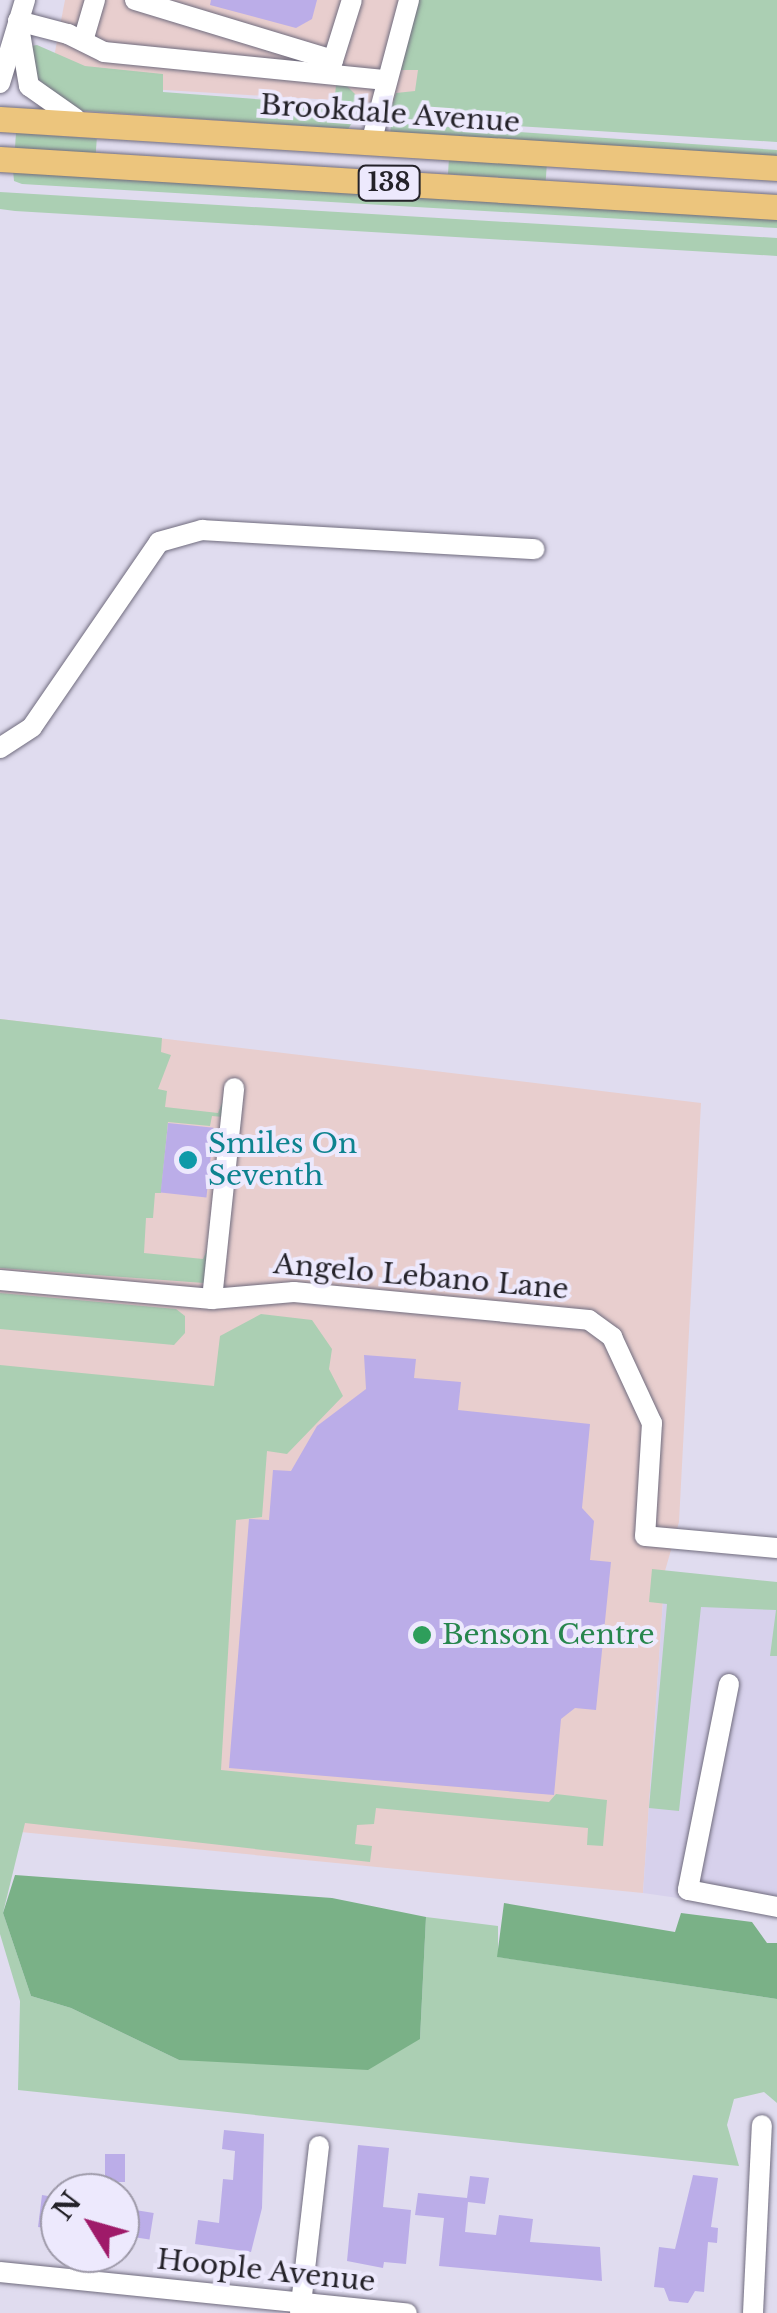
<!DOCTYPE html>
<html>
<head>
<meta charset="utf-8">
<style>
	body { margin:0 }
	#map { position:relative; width:777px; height:2313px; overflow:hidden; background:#e0dcef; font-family:"Libre Baskerville",serif }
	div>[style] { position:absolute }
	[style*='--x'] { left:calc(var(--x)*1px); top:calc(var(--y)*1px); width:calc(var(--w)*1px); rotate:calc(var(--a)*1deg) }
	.commercial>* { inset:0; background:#e8cece }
	.built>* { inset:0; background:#d7d1ec }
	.green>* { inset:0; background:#abcfb3; transform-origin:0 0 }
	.forest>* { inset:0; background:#7ab187 }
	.building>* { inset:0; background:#bbade8; transform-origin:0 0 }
	.roads { filter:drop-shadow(0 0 2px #706c7e) drop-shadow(0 0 2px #706c7e) }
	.minor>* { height:20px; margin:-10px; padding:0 10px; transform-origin:10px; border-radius:10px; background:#fff }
	.major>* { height:25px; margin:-12.5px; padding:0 12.5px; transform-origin:12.5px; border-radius:12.5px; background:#ecc57d }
	.dots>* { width:28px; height:28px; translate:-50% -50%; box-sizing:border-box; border:5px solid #ede9fd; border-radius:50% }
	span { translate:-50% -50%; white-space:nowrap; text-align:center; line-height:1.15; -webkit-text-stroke:8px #ede9fd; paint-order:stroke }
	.shield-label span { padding:2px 8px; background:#ede9fd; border:2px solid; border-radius:8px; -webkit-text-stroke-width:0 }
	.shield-label { font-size:25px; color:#242229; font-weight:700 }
	.street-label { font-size:28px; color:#242229 }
	.culture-label { font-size:28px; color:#0d838f }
	.left { translate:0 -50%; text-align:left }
	.leisure-label { font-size:28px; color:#27864d }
	.north { position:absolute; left:40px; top:2173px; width:100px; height:100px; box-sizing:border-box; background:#ede9fd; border:2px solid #9d99a8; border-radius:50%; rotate:307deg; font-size:28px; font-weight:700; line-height:40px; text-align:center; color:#242229 }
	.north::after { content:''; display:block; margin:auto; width:35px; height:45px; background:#9f1a69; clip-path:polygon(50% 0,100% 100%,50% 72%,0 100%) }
</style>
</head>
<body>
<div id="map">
	<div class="commercial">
		<i style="clip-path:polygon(65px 0,444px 0,414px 105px,49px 83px)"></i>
		<i style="clip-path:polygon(0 1019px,701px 1103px,679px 1522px,665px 1571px,643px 1893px,0 1830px)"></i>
	</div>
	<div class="built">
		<i style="clip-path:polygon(665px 1571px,777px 1583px,777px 1912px,643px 1893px)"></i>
	</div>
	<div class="green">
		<i style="clip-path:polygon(418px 0,777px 0,777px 142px,388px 118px,396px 93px,415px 91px,418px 70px,401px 70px)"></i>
		<i style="clip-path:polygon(37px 45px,85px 66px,163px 74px,163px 92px,334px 105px,336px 85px,347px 86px,358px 97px,358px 114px,348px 129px,72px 110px,34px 75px,31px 46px)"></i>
		<i style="left:391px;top:123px;width:387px;height:11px;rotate:4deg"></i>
		<i style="left:16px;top:133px;width:81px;height:15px;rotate:4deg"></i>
		<i style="left:449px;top:159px;width:98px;height:15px;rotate:4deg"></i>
		<i style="clip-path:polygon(13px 170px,777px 218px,777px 228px,22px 184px,14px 181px)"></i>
		<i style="clip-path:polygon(0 192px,777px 238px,777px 256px,15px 211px,0 209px)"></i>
		<i style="clip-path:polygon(0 1019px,162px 1038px,161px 1052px,171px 1055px,158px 1089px,167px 1091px,165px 1107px,218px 1113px,224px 1098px,223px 1117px,212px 1116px,210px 1126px,168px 1122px,161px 1193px,155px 1193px,153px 1218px,146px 1218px,144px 1253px,203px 1259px,209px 1246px,204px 1283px,0 1268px)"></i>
		<i style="clip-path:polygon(0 1293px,176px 1309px,185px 1316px,185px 1333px,174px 1345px,0 1329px)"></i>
		<i style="clip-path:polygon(261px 1314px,312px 1320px,332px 1349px,329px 1369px,343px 1396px,287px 1454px,267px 1451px,262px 1517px,236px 1520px,221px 1770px,549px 1802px,556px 1794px,607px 1800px,603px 1846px,587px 1845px,588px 1828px,376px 1808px,374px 1824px,357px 1825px,355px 1844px,372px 1846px,370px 1862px,25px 1823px,3px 1913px,31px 1996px,71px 2008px,179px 2060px,420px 2039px,426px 1917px,498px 1926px,498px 1957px,777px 1999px,777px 2103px,764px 2092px,734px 2099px,727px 2125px,739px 2166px,18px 2090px,20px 2001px,0 1934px,0 1365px,214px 1386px,220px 1336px)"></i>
		<i style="clip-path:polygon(652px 1569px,777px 1582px,777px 1656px,770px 1656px,776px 1610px,701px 1607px,679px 1811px,649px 1808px,667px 1604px,649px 1602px)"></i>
	</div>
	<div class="forest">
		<i style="clip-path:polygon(15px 1875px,332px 1898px,426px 1917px,420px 2039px,368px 2070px,179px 2060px,71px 2008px,31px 1996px,3px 1913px)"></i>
		<i style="clip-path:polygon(504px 1903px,675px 1932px,681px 1913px,752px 1922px,767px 1943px,777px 1943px,777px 1999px,497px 1957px)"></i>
	</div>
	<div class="building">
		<i style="clip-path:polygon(211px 0,317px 0,312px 19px,296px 28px,210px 5px)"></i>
		<i style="left:168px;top:1123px;width:46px;height:70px;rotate:6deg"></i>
		<i style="clip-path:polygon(364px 1355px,416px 1359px,414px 1378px,461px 1382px,458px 1410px,590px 1424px,582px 1508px,594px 1521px,590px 1560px,611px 1562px,596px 1710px,575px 1708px,561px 1719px,554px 1795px,229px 1768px,249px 1519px,269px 1520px,273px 1470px,291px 1471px,317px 1426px,366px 1389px)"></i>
		<i style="clip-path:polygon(224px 2130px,264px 2134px,262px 2208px,251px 2252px,195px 2244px,198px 2220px,219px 2223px,223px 2179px,233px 2180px,235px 2151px,222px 2149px)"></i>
		<i style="clip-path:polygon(358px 2145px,389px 2148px,383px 2207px,411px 2210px,406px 2264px,384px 2262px,383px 2268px,347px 2261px)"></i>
		<i style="left:105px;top:2154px;width:20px;height:28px"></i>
		<i style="clip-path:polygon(693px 2175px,718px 2178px,711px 2227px,718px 2228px,717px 2243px,708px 2242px,704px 2292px,695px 2291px,688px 2303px,669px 2301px,664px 2288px,654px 2287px,659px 2247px,675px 2249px)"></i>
		<i style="clip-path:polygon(470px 2176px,489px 2178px,485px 2204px,468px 2202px,465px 2232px,496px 2235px,499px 2215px,533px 2219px,530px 2242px,600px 2247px,602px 2281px,439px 2266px,444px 2218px,415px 2215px,418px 2193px,467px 2198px)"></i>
		<i style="clip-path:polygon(42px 2195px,60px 2198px,60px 2230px,38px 2227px)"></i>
		<i style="left:129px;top:2209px;width:25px;height:27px;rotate:9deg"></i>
	</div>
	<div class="roads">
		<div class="minor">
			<i style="--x:135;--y:0;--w:207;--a:16.9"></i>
			<i style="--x:18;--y:21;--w:52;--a:14.6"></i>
			<i style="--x:68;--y:34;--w:40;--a:26.6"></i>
			<i style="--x:104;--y:52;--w:281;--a:5.7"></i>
			<i style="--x:18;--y:21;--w:66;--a:80.4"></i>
			<i style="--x:29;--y:86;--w:57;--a:35.1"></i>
			<i style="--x:83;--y:41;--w:43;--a:-73.7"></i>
			<i style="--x:330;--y:70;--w:73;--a:-72.6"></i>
			<i style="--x:0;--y:83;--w:87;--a:-73.2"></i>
			<i style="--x:371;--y:143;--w:148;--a:-75.1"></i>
			<i style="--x:0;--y:748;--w:38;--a:-33"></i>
			<i style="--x:32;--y:727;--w:224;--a:-55.5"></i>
			<i style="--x:159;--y:542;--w:45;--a:-15.6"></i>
			<i style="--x:202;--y:530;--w:333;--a:3.3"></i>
			<i style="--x:0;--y:1280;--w:213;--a:5.1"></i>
			<i style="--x:212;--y:1299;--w:82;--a:-4.9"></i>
			<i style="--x:294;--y:1292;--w:296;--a:5.4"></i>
			<i style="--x:589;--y:1320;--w:29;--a:36"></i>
			<i style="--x:612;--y:1337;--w:95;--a:65.1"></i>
			<i style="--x:652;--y:1423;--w:113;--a:93.5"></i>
			<i style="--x:645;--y:1536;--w:133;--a:5.2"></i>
			<i style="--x:212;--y:1299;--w:212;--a:-84"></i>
			<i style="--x:729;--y:1684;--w:210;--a:101.3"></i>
			<i style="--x:688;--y:1890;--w:91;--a:10.8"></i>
			<i style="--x:0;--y:2272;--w:409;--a:5.8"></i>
			<i style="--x:300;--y:2313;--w:168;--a:-83.5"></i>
			<i style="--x:753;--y:2313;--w:188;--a:-87.3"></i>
		</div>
		<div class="major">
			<i style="--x:0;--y:119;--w:779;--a:3.61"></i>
			<i style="--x:0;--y:159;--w:778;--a:3.54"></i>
		</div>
	</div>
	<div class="dots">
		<i style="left:188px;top:1160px;background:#0f9aa8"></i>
		<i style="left:422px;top:1635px;background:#2e9e5b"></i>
	</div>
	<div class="shield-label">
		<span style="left:389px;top:183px">138</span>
	</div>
	<div class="street-label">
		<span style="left:390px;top:114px;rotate:4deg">Brookdale Avenue</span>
		<span style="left:421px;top:1277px;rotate:5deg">Angelo Lebano Lane</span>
		<span style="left:266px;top:2271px;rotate:6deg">Hoople Avenue</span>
	</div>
	<div class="culture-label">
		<span class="left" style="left:208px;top:1160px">Smiles On<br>Seventh</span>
	</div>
	<div class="leisure-label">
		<span class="left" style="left:442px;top:1635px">Benson Centre</span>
	</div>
	<div class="north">N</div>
</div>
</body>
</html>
